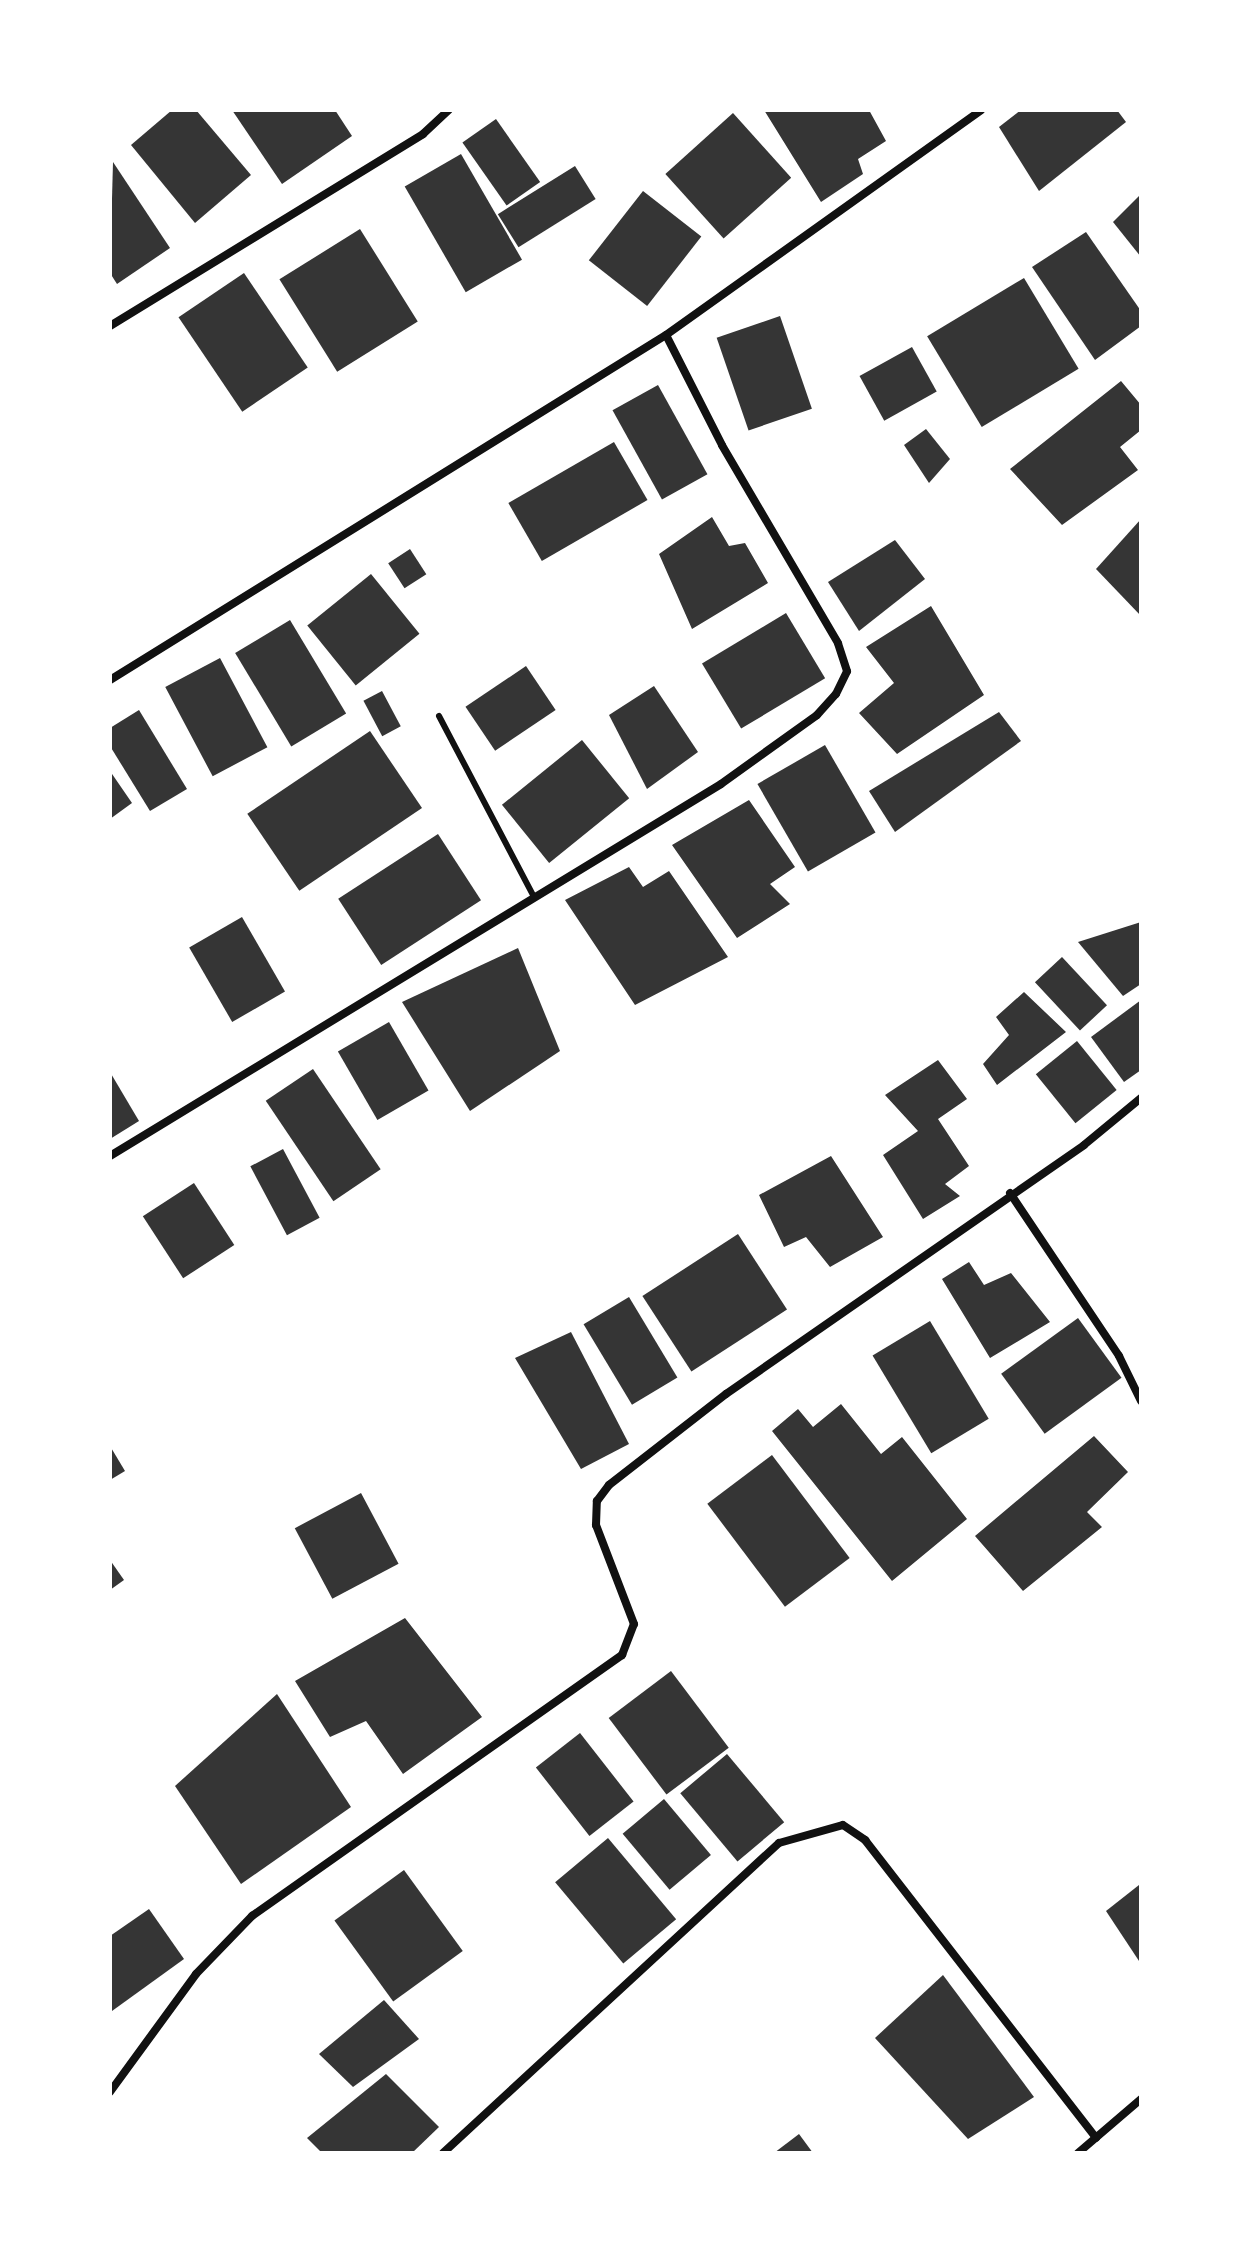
<!DOCTYPE html>
<html>
<head>
<meta charset="utf-8">
<style>
	body { margin:0 }
	#map { position:relative; width:1251px; height:2263px; overflow:hidden; background:#fff; font-family:"Asap Condensed",sans-serif }
	div>[style] { position:absolute }
	[style*='--x'] { left:calc(var(--x)*1px); top:calc(var(--y)*1px); width:calc(var(--w)*1px); rotate:calc(var(--a)*1deg) }
	.building>* { inset:0; background:#353535; transform-origin:0 0 }
	.service>* { height:6px; margin:-3px; padding:0 3px; transform-origin:3px; border-radius:3px; background:#111 }
	.minor>* { height:8px; margin:-4px; padding:0 4px; transform-origin:4px; border-radius:4px; background:#111 }
	span { translate:-50% -50%; white-space:nowrap; text-align:center; line-height:1.15; -webkit-text-stroke:6px #fff; paint-order:stroke }
	.frame { position:absolute; inset:0; border:112px solid #fff; pointer-events:none }
</style>
</head>
<body>
<div id="map">
	<div class="building">
		<i style="clip-path:polygon(172px 110px,196px 110px,251px 175px,195px 223px,131px 145px)"></i>
		<i style="clip-path:polygon(232px 110px,335px 110px,352px 136px,282px 184px)"></i>
		<i style="clip-path:polygon(764px 110px,869px 110px,886px 141px,858px 159px,863px 174px,821px 202px)"></i>
		<i style="clip-path:polygon(1021px 110px,1117px 110px,1126px 122px,1039px 191px,999px 127px)"></i>
		<i style="left:733px;top:113px;width:87px;height:91px;rotate:48deg"></i>
		<i style="left:496px;top:119px;width:77px;height:41px;rotate:55deg"></i>
		<i style="left:461px;top:154px;width:122px;height:65px;rotate:60deg"></i>
		<i style="clip-path:polygon(113px 162px,170px 248px,117px 284px,110px 273px)"></i>
		<i style="left:575px;top:166px;width:39px;height:91px;rotate:58deg"></i>
		<i style="left:643px;top:191px;width:74px;height:88px;rotate:38deg"></i>
		<i style="clip-path:polygon(1141px 194px,1141px 257px,1113px 222px)"></i>
		<i style="left:360px;top:229px;width:109px;height:95px;rotate:58deg"></i>
		<i style="clip-path:polygon(1086px 232px,1141px 311px,1141px 326px,1095px 360px,1032px 267px)"></i>
		<i style="left:244px;top:273px;width:114px;height:79px;rotate:56deg"></i>
		<i style="left:1024px;top:278px;width:106px;height:113px;rotate:59deg"></i>
		<i style="left:780px;top:316px;width:98px;height:67px;rotate:71deg"></i>
		<i style="left:912px;top:347px;width:51px;height:60px;rotate:61deg"></i>
		<i style="clip-path:polygon(1121px 381px,1141px 405px,1141px 430px,1120px 447px,1138px 470px,1062px 525px,1010px 469px)"></i>
		<i style="left:658px;top:385px;width:102px;height:52px;rotate:61deg"></i>
		<i style="clip-path:polygon(926px 429px,950px 459px,929px 483px,904px 445px)"></i>
		<i style="left:614px;top:442px;width:67px;height:122px;rotate:60deg"></i>
		<i style="clip-path:polygon(712px 517px,729px 546px,745px 543px,768px 583px,692px 629px,659px 554px)"></i>
		<i style="clip-path:polygon(1141px 519px,1141px 616px,1096px 569px)"></i>
		<i style="clip-path:polygon(895px 540px,925px 579px,859px 631px,828px 582px)"></i>
		<i style="left:410px;top:549px;width:30px;height:26px;rotate:57deg"></i>
		<i style="left:371px;top:574px;width:77px;height:82px;rotate:51deg"></i>
		<i style="clip-path:polygon(931px 606px,984px 695px,897px 754px,859px 713px,894px 683px,866px 647px)"></i>
		<i style="left:786px;top:613px;width:76px;height:98px;rotate:59deg"></i>
		<i style="left:290px;top:620px;width:109px;height:64px;rotate:59deg"></i>
		<i style="left:220px;top:658px;width:101px;height:62px;rotate:62deg"></i>
		<i style="left:526px;top:666px;width:53px;height:73px;rotate:56deg"></i>
		<i style="clip-path:polygon(654px 686px,698px 752px,647px 789px,609px 715px)"></i>
		<i style="left:382px;top:691px;width:40px;height:21px;rotate:62deg"></i>
		<i style="clip-path:polygon(139px 710px,187px 789px,150px 811px,110px 746px,110px 728px)"></i>
		<i style="clip-path:polygon(999px 712px,1021px 741px,895px 832px,869px 791px)"></i>
		<i style="left:370px;top:731px;width:93px;height:148px;rotate:56deg"></i>
		<i style="left:582px;top:740px;width:75px;height:103px;rotate:51deg"></i>
		<i style="left:825px;top:745px;width:101px;height:78px;rotate:60deg"></i>
		<i style="clip-path:polygon(110px 771px,132px 803px,110px 819px)"></i>
		<i style="clip-path:polygon(749px 800px,795px 867px,770px 884px,790px 904px,737px 938px,672px 845px)"></i>
		<i style="left:438px;top:834px;width:79px;height:119px;rotate:57deg"></i>
		<i style="clip-path:polygon(629px 867px,643px 887px,669px 871px,728px 957px,635px 1005px,565px 900px)"></i>
		<i style="left:242px;top:917px;width:86px;height:61px;rotate:60deg"></i>
		<i style="clip-path:polygon(1141px 922px,1141px 984px,1123px 996px,1078px 942px)"></i>
		<i style="clip-path:polygon(518px 948px,560px 1051px,470px 1111px,402px 1002px)"></i>
		<i style="left:1062px;top:957px;width:66px;height:37px;rotate:47deg"></i>
		<i style="clip-path:polygon(1024px 992px,1066px 1032px,997px 1085px,983px 1064px,1009px 1035px,996px 1017px)"></i>
		<i style="clip-path:polygon(1141px 1000px,1141px 1070px,1124px 1082px,1091px 1037px)"></i>
		<i style="left:389px;top:1022px;width:79px;height:59px;rotate:60deg"></i>
		<i style="left:1077px;top:1041px;width:63px;height:53px;rotate:51deg"></i>
		<i style="clip-path:polygon(938px 1060px,967px 1099px,938px 1119px,969px 1166px,945px 1184px,960px 1196px,923px 1219px,883px 1155px,918px 1131px,885px 1095px)"></i>
		<i style="left:313px;top:1069px;width:121px;height:57px;rotate:56deg"></i>
		<i style="clip-path:polygon(110px 1072px,139px 1121px,110px 1139px)"></i>
		<i style="left:283px;top:1149px;width:78px;height:37px;rotate:62deg"></i>
		<i style="clip-path:polygon(831px 1156px,883px 1237px,830px 1267px,806px 1237px,784px 1247px,759px 1195px)"></i>
		<i style="left:194px;top:1183px;width:74px;height:61px;rotate:57deg"></i>
		<i style="left:738px;top:1234px;width:90px;height:114px;rotate:57deg"></i>
		<i style="clip-path:polygon(969px 1262px,984px 1285px,1011px 1273px,1050px 1322px,990px 1358px,942px 1279px)"></i>
		<i style="left:629px;top:1297px;width:94px;height:53px;rotate:59deg"></i>
		<i style="left:1078px;top:1318px;width:74px;height:95px;rotate:54deg"></i>
		<i style="left:930px;top:1321px;width:114px;height:67px;rotate:59deg"></i>
		<i style="clip-path:polygon(571px 1332px,629px 1444px,581px 1469px,515px 1358px)"></i>
		<i style="clip-path:polygon(841px 1404px,881px 1454px,902px 1437px,967px 1519px,892px 1581px,772px 1431px,798px 1409px,813px 1427px)"></i>
		<i style="clip-path:polygon(1094px 1436px,1128px 1472px,1087px 1512px,1102px 1527px,1023px 1591px,975px 1536px)"></i>
		<i style="clip-path:polygon(110px 1446px,125px 1471px,110px 1480px)"></i>
		<i style="left:772px;top:1455px;width:129px;height:81px;rotate:53deg"></i>
		<i style="left:361px;top:1493px;width:80px;height:75px;rotate:62deg"></i>
		<i style="clip-path:polygon(110px 1560px,124px 1580px,110px 1590px)"></i>
		<i style="clip-path:polygon(405px 1618px,482px 1717px,403px 1774px,366px 1721px,330px 1737px,295px 1681px)"></i>
		<i style="left:671px;top:1671px;width:96px;height:78px;rotate:53deg"></i>
		<i style="clip-path:polygon(277px 1694px,351px 1807px,241px 1884px,175px 1786px)"></i>
		<i style="left:580px;top:1733px;width:87px;height:56px;rotate:52deg"></i>
		<i style="left:727px;top:1754px;width:89px;height:61px;rotate:50deg"></i>
		<i style="left:664px;top:1799px;width:73px;height:54px;rotate:50deg"></i>
		<i style="left:608px;top:1838px;width:106px;height:69px;rotate:50deg"></i>
		<i style="left:404px;top:1870px;width:100px;height:86px;rotate:54deg"></i>
		<i style="clip-path:polygon(1139px 1885px,1141px 1888px,1141px 1964px,1106px 1911px)"></i>
		<i style="clip-path:polygon(149px 1909px,184px 1959px,112px 2011px,110px 1936px)"></i>
		<i style="clip-path:polygon(943px 1975px,1034px 2097px,968px 2139px,875px 2038px)"></i>
		<i style="clip-path:polygon(384px 2000px,419px 2039px,353px 2087px,319px 2054px)"></i>
		<i style="clip-path:polygon(386px 2074px,439px 2127px,412px 2153px,322px 2153px,307px 2138px)"></i>
		<i style="clip-path:polygon(799px 2134px,813px 2153px,774px 2153px)"></i>
	</div>
	<div class="service">
		<i style="--x:439;--y:716;--w:204;--a:62.3"></i>
	</div>
	<div class="minor">
		<i style="--x:110;--y:326;--w:367;--a:-31.5"></i>
		<i style="--x:423;--y:134;--w:35;--a:-43"></i>
		<i style="--x:110;--y:680;--w:654;--a:-31.82"></i>
		<i style="--x:110;--y:1156;--w:715;--a:-31.33"></i>
		<i style="--x:721;--y:784;--w:118;--a:-35.7"></i>
		<i style="--x:817;--y:715;--w:28;--a:-48"></i>
		<i style="--x:836;--y:694;--w:25;--a:-64"></i>
		<i style="--x:847;--y:671;--w:29;--a:-108"></i>
		<i style="--x:838;--y:643;--w:229;--a:-120.4"></i>
		<i style="--x:722;--y:445;--w:123;--a:-117"></i>
		<i style="--x:666;--y:335;--w:387;--a:-35.5"></i>
		<i style="--x:1010;--y:1193;--w:196;--a:56.2"></i>
		<i style="--x:1119;--y:1356;--w:50;--a:63.9"></i>
		<i style="--x:110;--y:2092;--w:146;--a:-53.9"></i>
		<i style="--x:196;--y:1974;--w:81;--a:-46"></i>
		<i style="--x:252;--y:1916;--w:453;--a:-35.2"></i>
		<i style="--x:622;--y:1655;--w:33;--a:-69"></i>
		<i style="--x:634;--y:1624;--w:106;--a:-111"></i>
		<i style="--x:596;--y:1525;--w:24;--a:-88"></i>
		<i style="--x:597;--y:1501;--w:20;--a:-53"></i>
		<i style="--x:609;--y:1485;--w:148;--a:-37.9"></i>
		<i style="--x:726;--y:1394;--w:436;--a:-34.8"></i>
		<i style="--x:1084;--y:1145;--w:74;--a:-39.5"></i>
		<i style="--x:443;--y:2153;--w:457;--a:-42.7"></i>
		<i style="--x:779;--y:1843;--w:66;--a:-15.7"></i>
		<i style="--x:843;--y:1825;--w:27;--a:34"></i>
		<i style="--x:865;--y:1840;--w:377;--a:52.2"></i>
		<i style="--x:1078;--y:2153;--w:83;--a:-40.6"></i>
	</div>
	<div class="frame"></div>
</div>
</body>
</html>
